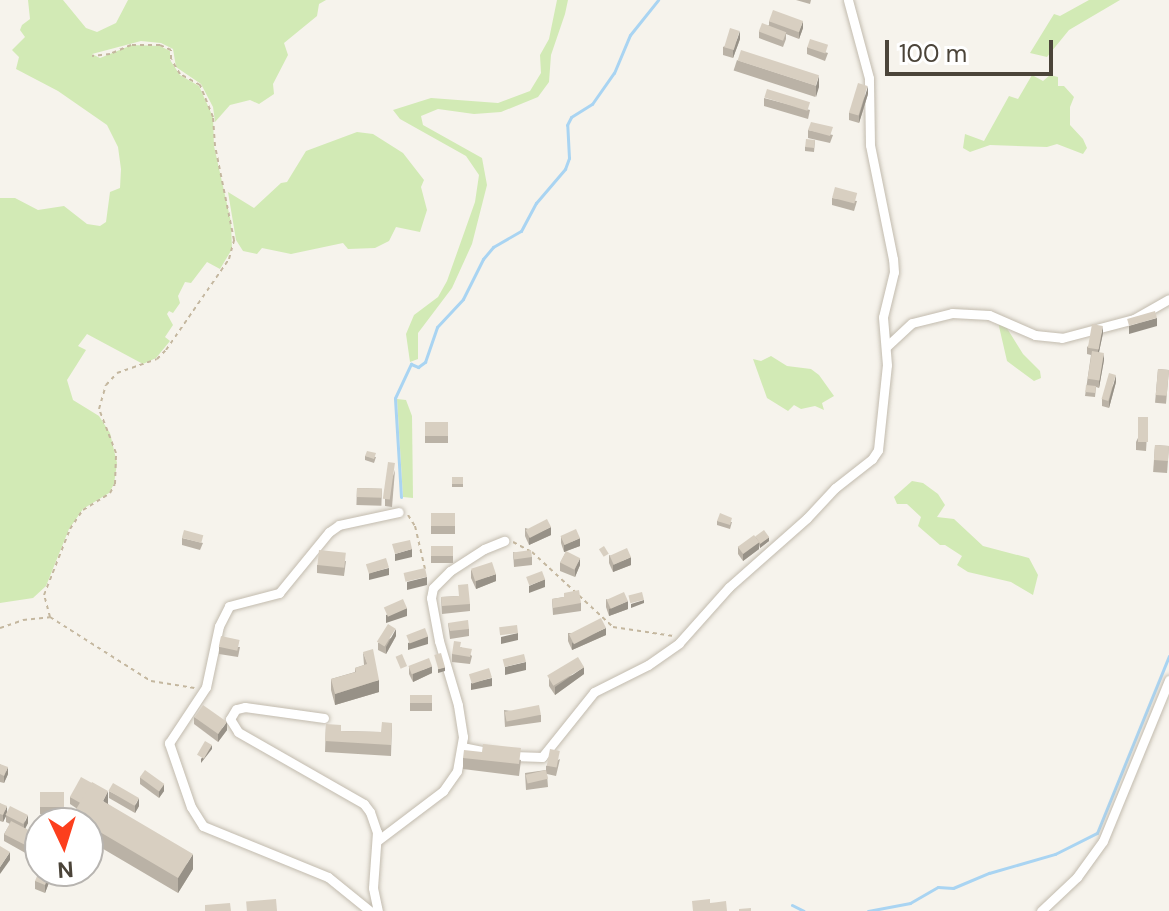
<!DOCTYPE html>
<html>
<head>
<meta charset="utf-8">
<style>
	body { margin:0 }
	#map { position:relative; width:1169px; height:911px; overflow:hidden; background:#f6f3ec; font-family:"DM Sans",sans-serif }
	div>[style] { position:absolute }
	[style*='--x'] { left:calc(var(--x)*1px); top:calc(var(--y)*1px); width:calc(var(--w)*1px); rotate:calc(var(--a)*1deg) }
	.green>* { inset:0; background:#d2eab5 }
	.stream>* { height:3px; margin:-1.5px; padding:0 1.5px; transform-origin:1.5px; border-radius:1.5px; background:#a9d4f2 }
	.path>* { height:2px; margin-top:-1px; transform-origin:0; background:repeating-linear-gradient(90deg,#c4b79f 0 4px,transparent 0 8px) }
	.roads { filter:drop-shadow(0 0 2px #c2bbae) drop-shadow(0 0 2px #c2bbae) }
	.street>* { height:9px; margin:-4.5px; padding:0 4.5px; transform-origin:4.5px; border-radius:4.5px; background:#fff }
	.wall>* { inset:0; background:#bab2a6; transform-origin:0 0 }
	.shaded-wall>* { inset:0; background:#979187 }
	.building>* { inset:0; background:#d8cfc1; transform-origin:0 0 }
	span { translate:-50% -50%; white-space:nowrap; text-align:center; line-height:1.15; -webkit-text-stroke:8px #fff; paint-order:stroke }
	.north { position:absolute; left:24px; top:807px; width:80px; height:80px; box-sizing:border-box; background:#fff; border:2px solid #b7b4b0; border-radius:50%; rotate:176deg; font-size:22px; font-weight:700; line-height:32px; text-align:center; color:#4b4439 }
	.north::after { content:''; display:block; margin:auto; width:28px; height:36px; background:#fc3f1d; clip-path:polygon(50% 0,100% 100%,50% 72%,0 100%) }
	.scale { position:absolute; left:885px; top:40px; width:168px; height:36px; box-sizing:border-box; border:4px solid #4b4439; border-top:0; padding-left:10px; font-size:24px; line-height:28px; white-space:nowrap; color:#4b4439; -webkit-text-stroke:6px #fff; paint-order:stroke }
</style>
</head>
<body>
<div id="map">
	<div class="green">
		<i style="clip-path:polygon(28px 0,63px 0,86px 28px,97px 32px,116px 23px,128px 0,326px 0,319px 4px,317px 16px,284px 43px,288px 55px,273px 84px,274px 94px,259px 104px,250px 100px,230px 105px,215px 122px,213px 107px,201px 84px,176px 67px,173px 49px,161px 43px,141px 41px,92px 54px,100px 58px,132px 45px,160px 46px,170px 51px,170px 60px,180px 75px,199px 86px,213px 117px,214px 146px,231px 222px,232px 249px,220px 269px,207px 262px,191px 283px,185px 282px,178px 296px,180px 303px,173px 313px,169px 311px,167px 314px,173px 325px,165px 337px,170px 341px,156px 358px,143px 364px,87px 334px,78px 346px,86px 350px,67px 380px,73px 400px,99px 416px,110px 433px,117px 463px,114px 484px,109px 493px,83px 509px,69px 529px,46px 586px,33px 598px,0 603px,0 198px,15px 198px,38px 210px,64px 206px,87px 224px,100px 226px,106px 222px,110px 192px,120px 188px,121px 169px,118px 147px,107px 125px,58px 91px,16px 69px,19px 57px,12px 50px,25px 37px,20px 30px,22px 25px,30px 19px)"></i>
		<i style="clip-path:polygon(557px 0,568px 0,565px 14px,551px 55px,549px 82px,538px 97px,501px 112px,474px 114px,438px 109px,421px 116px,423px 125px,482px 158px,487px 185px,472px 244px,452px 288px,418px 333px,418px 359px,410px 362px,406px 334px,414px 315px,438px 297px,447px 281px,475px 202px,479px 175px,466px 156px,400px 119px,393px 110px,431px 98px,498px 103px,530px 91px,541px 73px,540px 55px,549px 39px)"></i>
		<i style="clip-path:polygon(1089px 0,1120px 0,1069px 30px,1047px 57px,1030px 53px,1054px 14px,1060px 16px)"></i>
		<i style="clip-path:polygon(1032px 75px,1043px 81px,1050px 75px,1058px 77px,1058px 86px,1064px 86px,1074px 97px,1070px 107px,1070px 125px,1083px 139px,1087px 148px,1083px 154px,1057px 144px,1047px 147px,990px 145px,970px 152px,963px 148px,965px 134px,984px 141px,1009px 96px,1018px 99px)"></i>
		<i style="clip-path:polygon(357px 132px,373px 134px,403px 153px,424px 180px,421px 187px,427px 210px,420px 232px,396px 227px,389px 241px,375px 248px,348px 249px,343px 243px,291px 254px,262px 248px,257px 254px,243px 251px,236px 240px,228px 192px,254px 208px,281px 183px,287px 182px,306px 151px)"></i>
		<i style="clip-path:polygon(998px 322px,1005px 325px,1023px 354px,1040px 371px,1041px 378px,1034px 381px,1007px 361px)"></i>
		<i style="clip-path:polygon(771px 356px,787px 366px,811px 369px,819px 375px,834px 396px,822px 403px,824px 410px,815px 406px,801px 409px,794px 405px,788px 411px,767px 398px,753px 359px,761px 361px)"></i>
		<i style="clip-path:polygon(397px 399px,406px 400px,412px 416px,413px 498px,403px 497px)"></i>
		<i style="clip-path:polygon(912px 481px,923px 483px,938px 494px,945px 505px,937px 517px,954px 519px,983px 546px,1029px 558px,1038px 575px,1033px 595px,1011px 582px,968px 572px,957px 565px,962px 556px,945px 545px,940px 545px,918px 526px,921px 517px,907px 504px,897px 504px,894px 497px)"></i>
	</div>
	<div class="stream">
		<i style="--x:401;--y:497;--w:99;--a:-93.5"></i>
		<i style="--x:395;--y:398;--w:38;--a:-65"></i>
		<i style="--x:411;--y:364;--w:8;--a:23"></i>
		<i style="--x:418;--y:367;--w:9;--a:-36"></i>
		<i style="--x:425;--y:362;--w:37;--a:-71"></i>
		<i style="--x:437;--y:327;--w:38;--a:-47"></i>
		<i style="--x:463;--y:299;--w:45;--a:-63.4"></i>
		<i style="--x:483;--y:259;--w:16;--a:-50"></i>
		<i style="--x:493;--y:247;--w:32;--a:-30"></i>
		<i style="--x:521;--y:231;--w:32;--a:-62"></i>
		<i style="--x:536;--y:203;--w:45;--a:-49.5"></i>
		<i style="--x:565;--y:169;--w:12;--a:-70"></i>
		<i style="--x:569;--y:158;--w:33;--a:-93"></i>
		<i style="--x:567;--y:125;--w:9;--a:-63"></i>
		<i style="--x:571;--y:117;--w:25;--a:-32"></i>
		<i style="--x:592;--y:104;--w:38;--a:-55"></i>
		<i style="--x:614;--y:73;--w:41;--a:-67.2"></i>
		<i style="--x:630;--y:35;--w:45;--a:-51.3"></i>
		<i style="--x:792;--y:905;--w:13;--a:27"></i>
		<i style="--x:868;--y:911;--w:43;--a:-10.8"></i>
		<i style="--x:910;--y:903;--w:32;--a:-30"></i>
		<i style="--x:938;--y:887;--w:15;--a:4"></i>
		<i style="--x:953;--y:888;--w:39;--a:-23"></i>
		<i style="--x:989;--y:873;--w:69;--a:-16.1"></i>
		<i style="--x:1055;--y:854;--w:47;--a:-26.6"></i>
		<i style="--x:1097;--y:833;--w:191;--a:-67.9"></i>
	</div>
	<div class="path">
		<i style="--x:408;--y:515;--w:13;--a:58"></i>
		<i style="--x:415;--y:526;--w:44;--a:76.9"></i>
		<i style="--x:513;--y:542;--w:21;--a:28"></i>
		<i style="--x:532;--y:552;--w:110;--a:42.8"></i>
		<i style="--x:613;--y:627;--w:61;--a:8.5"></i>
		<i style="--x:50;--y:617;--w:23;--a:-105"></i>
		<i style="--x:44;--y:595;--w:71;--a:-68.5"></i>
		<i style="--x:70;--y:529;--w:23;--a:-56"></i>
		<i style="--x:83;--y:510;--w:32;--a:-32"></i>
		<i style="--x:110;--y:493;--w:10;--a:-61"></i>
		<i style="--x:115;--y:484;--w:31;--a:-88"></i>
		<i style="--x:116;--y:453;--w:47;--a:-111.1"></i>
		<i style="--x:99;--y:409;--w:25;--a:-74"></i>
		<i style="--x:106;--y:385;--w:16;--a:-47"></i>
		<i style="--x:117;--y:373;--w:42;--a:-19.3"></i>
		<i style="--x:157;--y:359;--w:13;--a:-45"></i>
		<i style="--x:166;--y:350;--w:111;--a:-55.3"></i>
		<i style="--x:229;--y:259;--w:20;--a:-75"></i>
		<i style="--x:234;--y:240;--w:96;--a:-101.4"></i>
		<i style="--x:215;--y:146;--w:29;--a:-94"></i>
		<i style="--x:213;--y:117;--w:35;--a:-112"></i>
		<i style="--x:200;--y:85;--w:23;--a:-151"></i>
		<i style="--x:180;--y:74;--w:17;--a:-121"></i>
		<i style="--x:171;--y:59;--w:9;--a:-90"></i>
		<i style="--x:171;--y:50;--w:12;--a:-156"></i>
		<i style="--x:160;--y:45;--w:29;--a:180"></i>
		<i style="--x:131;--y:45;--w:23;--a:157"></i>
		<i style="--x:110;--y:54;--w:18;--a:174"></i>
		<i style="--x:0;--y:628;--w:24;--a:-19"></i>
		<i style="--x:23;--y:620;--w:27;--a:-6"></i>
		<i style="--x:50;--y:617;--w:120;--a:32.4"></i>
		<i style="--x:151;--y:681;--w:44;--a:9.2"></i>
	</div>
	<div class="roads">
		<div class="street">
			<i style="--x:886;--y:347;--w:35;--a:-43"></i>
			<i style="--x:912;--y:323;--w:41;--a:-14"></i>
			<i style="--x:952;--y:313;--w:37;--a:3"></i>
			<i style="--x:989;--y:315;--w:50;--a:23.5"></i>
			<i style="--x:1035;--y:335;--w:27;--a:6"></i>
			<i style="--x:1062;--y:338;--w:74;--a:-14.8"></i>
			<i style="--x:1134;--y:319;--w:40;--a:-29.7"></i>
			<i style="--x:324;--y:718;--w:80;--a:-172.1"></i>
			<i style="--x:245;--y:707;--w:9;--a:167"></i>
			<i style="--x:236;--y:709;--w:12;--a:121"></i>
			<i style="--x:230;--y:719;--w:15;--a:58"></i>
			<i style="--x:238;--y:732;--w:145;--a:29.7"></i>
			<i style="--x:364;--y:804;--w:10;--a:53"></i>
			<i style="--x:370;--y:812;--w:21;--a:71"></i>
			<i style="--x:377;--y:832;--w:56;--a:94.1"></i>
			<i style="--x:373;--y:888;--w:24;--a:78"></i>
			<i style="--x:462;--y:747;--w:33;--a:11"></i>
			<i style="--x:513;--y:756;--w:29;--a:2"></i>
			<i style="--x:542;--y:757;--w:83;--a:-51.3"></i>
			<i style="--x:594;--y:692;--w:60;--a:-26.6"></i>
			<i style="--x:648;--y:665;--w:38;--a:-35"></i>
			<i style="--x:679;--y:643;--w:75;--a:-48.2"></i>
			<i style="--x:729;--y:587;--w:104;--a:-41.5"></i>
			<i style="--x:807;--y:518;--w:41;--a:-47"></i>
			<i style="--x:835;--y:488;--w:47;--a:-38.1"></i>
			<i style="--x:872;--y:459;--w:11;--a:-56"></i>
			<i style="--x:878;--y:450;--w:85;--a:-84"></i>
			<i style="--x:887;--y:365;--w:48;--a:-94.8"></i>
			<i style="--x:883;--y:317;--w:46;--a:-76.3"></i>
			<i style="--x:894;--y:272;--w:13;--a:-94"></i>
			<i style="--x:893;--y:259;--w:116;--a:-101.4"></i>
			<i style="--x:870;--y:145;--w:67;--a:-90.9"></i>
			<i style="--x:869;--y:78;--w:81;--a:-105.1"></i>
			<i style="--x:377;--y:841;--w:83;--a:-37.1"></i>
			<i style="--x:443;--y:791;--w:24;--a:-55"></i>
			<i style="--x:457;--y:771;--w:35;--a:-80"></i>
			<i style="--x:463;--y:737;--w:32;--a:-99"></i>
			<i style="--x:458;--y:705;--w:67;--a:-106.5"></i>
			<i style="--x:439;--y:641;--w:44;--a:-100.5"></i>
			<i style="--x:431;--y:598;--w:10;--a:-79"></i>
			<i style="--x:433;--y:588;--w:24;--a:-45"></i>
			<i style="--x:450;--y:571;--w:40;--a:-32.9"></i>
			<i style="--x:484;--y:549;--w:22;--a:-22"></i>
			<i style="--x:370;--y:911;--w:54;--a:-141"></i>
			<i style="--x:328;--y:877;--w:135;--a:-157.8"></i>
			<i style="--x:203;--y:826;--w:22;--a:-122"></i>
			<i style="--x:191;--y:807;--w:68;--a:-109"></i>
			<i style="--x:169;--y:743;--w:67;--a:-56.5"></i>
			<i style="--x:206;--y:687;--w:62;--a:-78"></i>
			<i style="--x:219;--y:626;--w:22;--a:-63"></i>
			<i style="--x:229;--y:606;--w:52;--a:-14.6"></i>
			<i style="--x:279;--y:593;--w:79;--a:-50.7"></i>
			<i style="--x:329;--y:532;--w:12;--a:-35"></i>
			<i style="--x:339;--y:525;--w:61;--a:-12.2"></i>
			<i style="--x:1041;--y:911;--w:50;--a:-43.4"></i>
			<i style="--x:1077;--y:877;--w:44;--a:-54.2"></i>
			<i style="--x:1103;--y:841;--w:174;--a:-67.7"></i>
		</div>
	</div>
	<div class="wall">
		<i style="clip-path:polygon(796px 0,811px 0,810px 4px)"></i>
		<i style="clip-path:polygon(769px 21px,803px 28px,799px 39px,786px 34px,786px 39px,783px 47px,759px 38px,759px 31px,769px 25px)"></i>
		<i style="clip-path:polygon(740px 39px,733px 58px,723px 55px,723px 47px)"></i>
		<i style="clip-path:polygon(807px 47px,828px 53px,825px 61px,807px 54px)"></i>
		<i style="left:737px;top:60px;width:86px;height:11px;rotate:18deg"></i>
		<i style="clip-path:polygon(868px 94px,859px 123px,849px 120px,849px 113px)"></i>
		<i style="clip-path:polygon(764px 98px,810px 110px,808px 119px,764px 106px)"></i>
		<i style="clip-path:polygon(808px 130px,833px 135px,830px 143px,808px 138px)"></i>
		<i style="clip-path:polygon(815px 140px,814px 152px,805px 151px,805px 147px)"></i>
		<i style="clip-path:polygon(832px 198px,857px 201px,854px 211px,832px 205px)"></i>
		<i style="clip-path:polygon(1103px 333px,1099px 352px,1104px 360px,1099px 388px,1096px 387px,1095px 397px,1085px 396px,1091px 355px,1087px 354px,1087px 347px)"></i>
		<i style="left:1158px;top:369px;width:11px;height:34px;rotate:5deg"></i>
		<i style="clip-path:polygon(1116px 382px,1109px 408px,1102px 406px,1102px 399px)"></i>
		<i style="clip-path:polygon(1148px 417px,1146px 451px,1136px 450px,1136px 442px)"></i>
		<i style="left:448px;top:422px;width:21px;height:23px;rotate:90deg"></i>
		<i style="left:1155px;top:445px;width:14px;height:27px;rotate:4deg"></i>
		<i style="clip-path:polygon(365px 456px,376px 457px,374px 463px,365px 460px)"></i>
		<i style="clip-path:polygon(395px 470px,392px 507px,385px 506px,385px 499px)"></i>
		<i style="left:452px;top:477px;width:11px;height:10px"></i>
		<i style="left:357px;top:488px;width:25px;height:17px;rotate:2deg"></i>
		<i style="left:431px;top:513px;width:24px;height:21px"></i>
		<i style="clip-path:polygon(717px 521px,732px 522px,730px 529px,717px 525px)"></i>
		<i style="clip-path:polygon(525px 528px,551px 535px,529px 545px,525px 536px)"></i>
		<i style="clip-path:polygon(561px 536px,580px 546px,566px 551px,580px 565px,575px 577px,560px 571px,560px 563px,566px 552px,564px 552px,561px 543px)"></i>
		<i style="clip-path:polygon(755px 537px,769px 541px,760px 548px,759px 545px,759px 549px,743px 561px,738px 554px,738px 547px)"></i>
		<i style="clip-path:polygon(182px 538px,203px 543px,200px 550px,182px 545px)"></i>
		<i style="left:431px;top:546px;width:22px;height:17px"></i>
		<i style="clip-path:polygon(513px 552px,532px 557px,532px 565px,514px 567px)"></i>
		<i style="clip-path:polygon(609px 555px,631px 565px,613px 572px,609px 563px)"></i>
		<i style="clip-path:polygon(346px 561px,344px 576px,317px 573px,317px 565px)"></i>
		<i style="clip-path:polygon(471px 570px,496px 581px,476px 589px,471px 578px)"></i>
		<i style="clip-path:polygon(459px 596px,470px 604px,470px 611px,442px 614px,441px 597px)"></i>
		<i style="clip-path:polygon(564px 597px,581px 603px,581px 611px,553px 615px,552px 599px)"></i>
		<i style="clip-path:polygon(606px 599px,628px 609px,609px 616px,606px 607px)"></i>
		<i style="clip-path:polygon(448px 623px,469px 629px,469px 636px,450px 639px)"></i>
		<i style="clip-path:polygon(568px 633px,606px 635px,572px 650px,568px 641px)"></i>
		<i style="clip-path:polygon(396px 636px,386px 654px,378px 650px,378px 643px)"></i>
		<i style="clip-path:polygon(219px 647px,240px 647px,238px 657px,219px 654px)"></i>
		<i style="clip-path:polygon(461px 647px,472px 656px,470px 664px,452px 662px,452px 654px)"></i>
		<i style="clip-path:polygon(363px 652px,379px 692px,335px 705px,331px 690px,331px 679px,355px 672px,355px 668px,364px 665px)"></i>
		<i style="clip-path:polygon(409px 666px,432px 673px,413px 682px,409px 674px)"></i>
		<i style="clip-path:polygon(584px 674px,555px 695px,549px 686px,549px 678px)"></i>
		<i style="left:432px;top:695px;width:16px;height:22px;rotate:90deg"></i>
		<i style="clip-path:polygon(504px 710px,541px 715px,541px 722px,505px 727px)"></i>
		<i style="clip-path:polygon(194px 717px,227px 730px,218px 742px,194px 724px)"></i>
		<i style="clip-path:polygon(392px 723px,391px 756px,325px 752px,326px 724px,341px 731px,381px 732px)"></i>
		<i style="clip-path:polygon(482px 752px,521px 760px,519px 776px,463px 769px,463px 758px)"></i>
		<i style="clip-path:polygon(560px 759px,556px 776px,547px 774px,548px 787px,526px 790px,525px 773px,546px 770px,546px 766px)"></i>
		<i style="clip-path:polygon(0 764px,8px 774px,4px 783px,0 782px)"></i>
		<i style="clip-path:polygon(140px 777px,164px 791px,159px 798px,140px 784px)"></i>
		<i style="clip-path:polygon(109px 791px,139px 806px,135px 813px,109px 798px)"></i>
		<i style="left:40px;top:792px;width:24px;height:22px"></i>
		<i style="clip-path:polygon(70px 797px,108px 804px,193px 869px,178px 893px,88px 840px,88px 823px,76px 808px,70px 804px)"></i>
		<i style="clip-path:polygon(0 803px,7px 813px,28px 823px,25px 828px,36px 841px,29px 855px,4px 841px,4px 834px,10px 824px,6px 822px,6px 816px,3px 822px,0 821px)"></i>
		<i style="clip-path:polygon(50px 880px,45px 893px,35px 889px,35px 881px)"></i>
	</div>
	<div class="shaded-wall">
		<i style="clip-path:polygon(803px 21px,803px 28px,799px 39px,799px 32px)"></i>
		<i style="clip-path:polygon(740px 31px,740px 39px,733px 58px,733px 51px)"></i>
		<i style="clip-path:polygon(819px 76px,819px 87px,816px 97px,816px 86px)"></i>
		<i style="clip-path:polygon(868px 86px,868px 94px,859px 123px,859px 116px)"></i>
		<i style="clip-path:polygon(1157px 318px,1157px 326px,1129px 334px,1129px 326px)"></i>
		<i style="clip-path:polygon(1103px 326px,1103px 333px,1098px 357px,1098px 349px)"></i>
		<i style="clip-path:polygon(1104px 353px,1104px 360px,1099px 388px,1099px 380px)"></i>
		<i style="clip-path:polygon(1116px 375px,1116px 382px,1109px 408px,1109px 401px)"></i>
		<i style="clip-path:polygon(551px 527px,551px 535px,529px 545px,529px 537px)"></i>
		<i style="clip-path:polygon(769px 537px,769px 541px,760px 548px,760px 544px)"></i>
		<i style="clip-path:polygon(580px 538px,580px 546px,564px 552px,564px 545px)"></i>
		<i style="clip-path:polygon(759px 542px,759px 549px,743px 561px,743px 553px)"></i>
		<i style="clip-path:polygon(412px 549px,412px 557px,395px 561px,395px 554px)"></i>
		<i style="clip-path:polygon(631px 557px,631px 565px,613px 572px,613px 565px)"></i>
		<i style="clip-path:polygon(580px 558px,580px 565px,575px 577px,575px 569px)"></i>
		<i style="clip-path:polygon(389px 568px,389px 575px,369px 580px,369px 573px)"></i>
		<i style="clip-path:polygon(496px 574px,496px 581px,476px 589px,476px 581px)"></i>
		<i style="clip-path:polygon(427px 577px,427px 585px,407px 590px,407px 582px)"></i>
		<i style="clip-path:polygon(545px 579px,545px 587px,529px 593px,529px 586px)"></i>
		<i style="clip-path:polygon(644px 600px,644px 603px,631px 608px,631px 604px)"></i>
		<i style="clip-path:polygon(628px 601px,628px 609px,609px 616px,609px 609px)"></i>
		<i style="clip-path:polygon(407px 608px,407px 616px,386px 623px,386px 615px)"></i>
		<i style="clip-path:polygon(606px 628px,606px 635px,572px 650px,572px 643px)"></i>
		<i style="clip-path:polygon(396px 629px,396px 636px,386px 654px,386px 647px)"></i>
		<i style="clip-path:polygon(518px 633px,518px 640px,501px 644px,501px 637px)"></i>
		<i style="clip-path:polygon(428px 636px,428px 644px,408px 650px,408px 643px)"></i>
		<i style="clip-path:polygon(526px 662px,526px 670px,505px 675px,505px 667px)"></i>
		<i style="clip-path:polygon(432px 666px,432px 673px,413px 682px,413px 674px)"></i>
		<i style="clip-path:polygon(445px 667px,445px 671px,438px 673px,438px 669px)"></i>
		<i style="clip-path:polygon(584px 667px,584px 674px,555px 695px,555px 687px)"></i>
		<i style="clip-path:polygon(492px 678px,492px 686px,471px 690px,471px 683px)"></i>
		<i style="clip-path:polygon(379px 680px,379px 692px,335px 705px,335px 694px)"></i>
		<i style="clip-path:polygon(227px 722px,227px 730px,218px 742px,218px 734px)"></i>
		<i style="clip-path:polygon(212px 745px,212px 749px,201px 763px,201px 759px)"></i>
		<i style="clip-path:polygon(8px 767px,8px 774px,4px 783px,4px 776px)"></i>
		<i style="clip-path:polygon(164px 784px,164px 791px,159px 798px,159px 790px)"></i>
		<i style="clip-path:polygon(108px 791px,108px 806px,103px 801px)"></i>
		<i style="clip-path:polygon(139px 798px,139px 806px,135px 813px,135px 806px)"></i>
		<i style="clip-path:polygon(7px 806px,7px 814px,3px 822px,3px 815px)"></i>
		<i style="clip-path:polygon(28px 815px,28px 823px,24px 831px,24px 824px)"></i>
		<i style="clip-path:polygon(36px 834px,36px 841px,29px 855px,29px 847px)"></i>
		<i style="clip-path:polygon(10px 852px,10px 860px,0 874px,0 867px)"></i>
		<i style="clip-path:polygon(193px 854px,193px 869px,178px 893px,178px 878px)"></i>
		<i style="clip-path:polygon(50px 872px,50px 880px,45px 893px,45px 885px)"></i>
	</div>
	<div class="building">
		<i style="left:773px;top:10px;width:32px;height:12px;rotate:20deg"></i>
		<i style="left:762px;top:23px;width:26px;height:9px;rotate:21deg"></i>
		<i style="left:730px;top:28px;width:10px;height:20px;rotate:17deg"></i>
		<i style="left:810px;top:39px;width:19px;height:9px;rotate:18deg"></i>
		<i style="left:741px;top:50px;width:82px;height:11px;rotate:18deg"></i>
		<i style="left:858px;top:83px;width:10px;height:31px;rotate:17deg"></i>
		<i style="left:767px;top:89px;width:45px;height:9px;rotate:17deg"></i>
		<i style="clip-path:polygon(811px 122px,833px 127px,830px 136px,808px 130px)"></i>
		<i style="left:806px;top:139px;width:9px;height:8px;rotate:6deg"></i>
		<i style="left:835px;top:187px;width:23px;height:11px;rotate:15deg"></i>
		<i style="left:1155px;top:311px;width:7px;height:29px;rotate:74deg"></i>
		<i style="left:1092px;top:324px;width:11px;height:24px;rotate:10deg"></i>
		<i style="left:1092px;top:351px;width:12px;height:28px;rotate:9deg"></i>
		<i style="left:1158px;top:369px;width:11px;height:26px;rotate:5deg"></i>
		<i style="left:1109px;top:373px;width:7px;height:27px;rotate:16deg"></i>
		<i style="left:1086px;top:385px;width:10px;height:7px;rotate:6deg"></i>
		<i style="left:1138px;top:417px;width:10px;height:25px"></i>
		<i style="left:448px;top:422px;width:14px;height:23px;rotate:90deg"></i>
		<i style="left:1155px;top:445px;width:14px;height:15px;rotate:4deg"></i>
		<i style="clip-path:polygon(367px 451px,376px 453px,374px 459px,365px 456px)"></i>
		<i style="left:388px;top:462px;width:7px;height:37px;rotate:8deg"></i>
		<i style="left:452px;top:477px;width:11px;height:7px"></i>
		<i style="left:357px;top:488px;width:25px;height:9px;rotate:2deg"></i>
		<i style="left:431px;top:513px;width:24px;height:13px"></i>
		<i style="clip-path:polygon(720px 513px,732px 518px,730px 525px,717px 521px)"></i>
		<i style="left:547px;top:519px;width:9px;height:24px;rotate:63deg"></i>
		<i style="left:576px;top:529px;width:10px;height:17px;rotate:66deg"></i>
		<i style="left:184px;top:530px;width:20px;height:8px;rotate:15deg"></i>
		<i style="left:764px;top:530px;width:9px;height:11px;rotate:54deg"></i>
		<i style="left:754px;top:535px;width:9px;height:20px;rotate:54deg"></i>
		<i style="clip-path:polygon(410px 540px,412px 549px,395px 554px,392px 544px)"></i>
		<i style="left:431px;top:546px;width:22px;height:10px"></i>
		<i style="left:604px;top:546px;width:9px;height:6px;rotate:58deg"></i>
		<i style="left:627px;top:548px;width:10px;height:19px;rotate:66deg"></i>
		<i style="left:319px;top:550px;width:27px;height:15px;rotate:6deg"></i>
		<i style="left:531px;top:550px;width:7px;height:18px;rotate:82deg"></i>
		<i style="left:566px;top:551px;width:16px;height:13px;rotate:27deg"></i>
		<i style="left:386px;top:558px;width:10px;height:21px;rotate:73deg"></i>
		<i style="left:492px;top:562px;width:13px;height:22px;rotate:72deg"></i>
		<i style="left:425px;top:568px;width:9px;height:22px;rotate:77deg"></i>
		<i style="left:542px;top:571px;width:9px;height:17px;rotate:69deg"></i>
		<i style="clip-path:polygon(468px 584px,470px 604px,442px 606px,441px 597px,459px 596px,458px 585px)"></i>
		<i style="clip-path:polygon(579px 590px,581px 603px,553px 608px,552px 599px,564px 597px,564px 593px)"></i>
		<i style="left:624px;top:592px;width:10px;height:19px;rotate:66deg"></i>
		<i style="left:642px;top:592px;width:8px;height:14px;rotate:76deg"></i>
		<i style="left:403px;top:599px;width:10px;height:21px;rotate:66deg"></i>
		<i style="left:601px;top:618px;width:11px;height:36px;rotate:63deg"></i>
		<i style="clip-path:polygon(468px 620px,469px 629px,450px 631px,448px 623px)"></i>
		<i style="left:388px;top:624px;width:9px;height:21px;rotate:32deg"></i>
		<i style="left:517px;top:625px;width:8px;height:18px;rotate:83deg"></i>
		<i style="left:425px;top:628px;width:9px;height:20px;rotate:69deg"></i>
		<i style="left:221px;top:636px;width:19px;height:11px;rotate:12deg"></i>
		<i style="clip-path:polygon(454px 641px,461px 642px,460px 647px,472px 649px,470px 657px,452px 654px)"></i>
		<i style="clip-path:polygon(373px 649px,379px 680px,335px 694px,331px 679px,356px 672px,355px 668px,367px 664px,363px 652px)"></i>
		<i style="left:441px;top:653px;width:15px;height:7px;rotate:74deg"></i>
		<i style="left:402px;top:654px;width:13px;height:7px;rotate:67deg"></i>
		<i style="left:524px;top:654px;width:8px;height:22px;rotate:76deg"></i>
		<i style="left:578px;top:657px;width:12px;height:36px;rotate:59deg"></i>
		<i style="left:429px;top:658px;width:9px;height:22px;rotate:69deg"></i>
		<i style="left:489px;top:668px;width:10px;height:21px;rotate:73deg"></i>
		<i style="left:432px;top:695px;width:8px;height:22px;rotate:90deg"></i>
		<i style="left:203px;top:705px;width:29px;height:15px;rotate:35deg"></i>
		<i style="left:539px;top:705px;width:10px;height:35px;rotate:79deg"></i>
		<i style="clip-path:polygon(382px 722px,392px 723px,391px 745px,325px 741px,326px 724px,341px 725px,341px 731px,381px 732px)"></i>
		<i style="left:205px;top:741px;width:8px;height:16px;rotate:30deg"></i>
		<i style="clip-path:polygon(483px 744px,521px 748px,519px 764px,463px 758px,464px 750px,482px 752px)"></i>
		<i style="left:550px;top:749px;width:10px;height:17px;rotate:11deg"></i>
		<i style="clip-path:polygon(0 764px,8px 767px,4px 776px,0 774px)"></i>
		<i style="left:145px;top:770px;width:24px;height:9px;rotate:36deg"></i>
		<i style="left:546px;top:770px;width:9px;height:21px;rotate:77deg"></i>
		<i style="left:81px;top:777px;width:13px;height:23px;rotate:29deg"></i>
		<i style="clip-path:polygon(92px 782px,108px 791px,103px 801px,193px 854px,178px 878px,88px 825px,88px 823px,68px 823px)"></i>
		<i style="left:113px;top:783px;width:30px;height:9px;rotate:30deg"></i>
		<i style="left:40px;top:792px;width:24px;height:15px"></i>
		<i style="clip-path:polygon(0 803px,7px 806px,3px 815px,0 814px)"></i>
		<i style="left:10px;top:806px;width:20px;height:10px;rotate:27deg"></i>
		<i style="left:11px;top:821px;width:28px;height:15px;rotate:27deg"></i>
		<i style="clip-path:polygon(0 846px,10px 852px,0 867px)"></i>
		<i style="clip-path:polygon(40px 869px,40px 871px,50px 872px,45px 885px,35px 881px)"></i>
		<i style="left:276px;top:899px;width:12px;height:30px;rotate:85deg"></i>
		<i style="clip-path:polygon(710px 899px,710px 903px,726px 901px,727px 911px,693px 911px,692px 901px)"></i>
		<i style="clip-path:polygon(230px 903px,231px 911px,205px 911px,205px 905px)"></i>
		<i style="clip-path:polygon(751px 908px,751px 911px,739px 911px,739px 909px)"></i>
	</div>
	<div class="north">N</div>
	<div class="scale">100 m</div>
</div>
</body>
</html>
